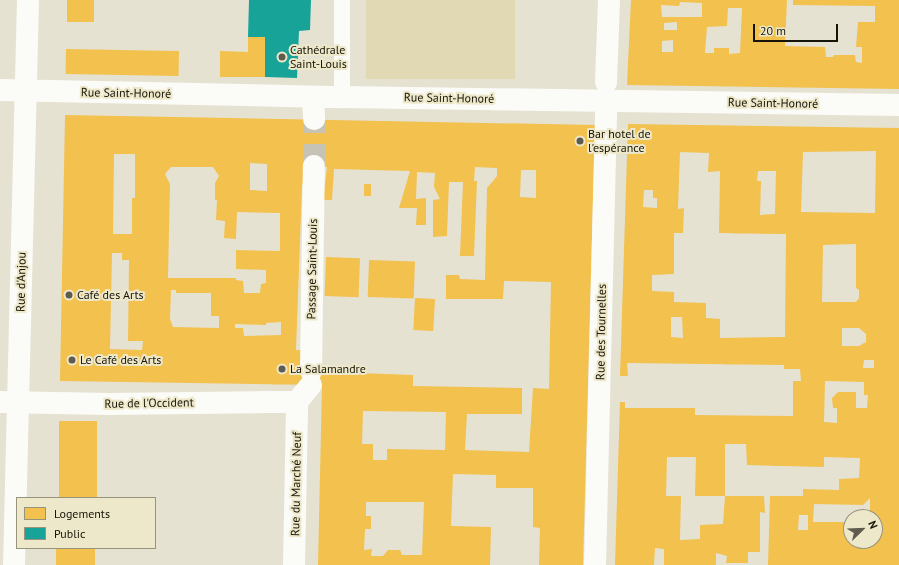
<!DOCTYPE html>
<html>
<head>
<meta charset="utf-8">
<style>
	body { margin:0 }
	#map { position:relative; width:899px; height:565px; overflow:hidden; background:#e6e2d2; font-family:"PT Sans",sans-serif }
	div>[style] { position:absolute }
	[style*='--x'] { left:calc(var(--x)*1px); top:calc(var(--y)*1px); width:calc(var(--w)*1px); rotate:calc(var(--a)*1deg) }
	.green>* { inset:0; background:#e0d9b4; transform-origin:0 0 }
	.homes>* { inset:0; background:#f2c14e; transform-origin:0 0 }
	.public>* { inset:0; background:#17a398 }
	.pedestrian-tunnel>* { height:22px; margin-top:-11px; transform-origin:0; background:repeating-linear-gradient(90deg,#c7c3b4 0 22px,transparent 0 33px) }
	.service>* { height:16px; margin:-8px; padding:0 8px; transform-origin:8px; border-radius:8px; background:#fbfbf8 }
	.pedestrian>* { height:22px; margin:-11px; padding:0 11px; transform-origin:11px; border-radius:11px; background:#fbfbf8 }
	.minor>* { height:22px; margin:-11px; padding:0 11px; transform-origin:11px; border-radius:11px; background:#fbfbf8 }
	.tertiary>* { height:22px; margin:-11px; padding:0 11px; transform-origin:11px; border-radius:11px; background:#fbfbf8 }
	.dots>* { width:11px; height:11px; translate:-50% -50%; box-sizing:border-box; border:2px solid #eee8ca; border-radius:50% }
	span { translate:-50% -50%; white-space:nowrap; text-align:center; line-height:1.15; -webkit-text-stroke:4px #eee8ca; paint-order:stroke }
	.poi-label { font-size:12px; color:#161409 }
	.left { translate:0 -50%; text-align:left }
	.street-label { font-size:12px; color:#161409 }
	.legend { position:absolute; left:16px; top:497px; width:140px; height:52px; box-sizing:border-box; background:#eee8ca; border:1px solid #98937d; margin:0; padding:5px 7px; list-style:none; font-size:12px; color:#161409 }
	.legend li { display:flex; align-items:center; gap:8px; height:20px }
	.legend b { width:20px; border:1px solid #98937d }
	.north { position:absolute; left:843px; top:509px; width:40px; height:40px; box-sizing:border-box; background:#eee8ca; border:1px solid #98937d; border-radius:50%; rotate:67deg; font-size:11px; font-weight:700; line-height:16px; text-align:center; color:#161409 }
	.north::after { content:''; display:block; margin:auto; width:14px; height:18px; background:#5f5c4f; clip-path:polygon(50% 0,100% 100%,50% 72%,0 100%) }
	.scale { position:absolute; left:753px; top:24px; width:85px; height:18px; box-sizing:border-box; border:2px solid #161409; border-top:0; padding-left:5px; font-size:12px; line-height:14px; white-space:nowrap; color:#161409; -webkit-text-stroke:3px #eee8ca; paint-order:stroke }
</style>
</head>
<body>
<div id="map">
	<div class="green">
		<i style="left:366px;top:0;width:149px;height:79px"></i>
	</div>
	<div class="homes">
		<i style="left:67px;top:0;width:27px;height:22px"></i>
		<i style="clip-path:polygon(evenodd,631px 0,787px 0,785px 46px,825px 47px,826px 57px,833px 57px,834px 55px,855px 55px,856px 62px,862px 63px,862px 47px,856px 47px,858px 22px,875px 22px,875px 6px,793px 5px,793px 0,899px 0,899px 89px,627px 85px,631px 0,680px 2px,702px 3px,702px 17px,662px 17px,661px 5px,679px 6px,680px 2px,631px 0,728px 8px,742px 8px,740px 53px,729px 54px,729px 48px,714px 48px,714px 53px,705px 53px,707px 27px,727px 26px,728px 8px,631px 0,677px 22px,677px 30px,664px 30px,664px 23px,677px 22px,631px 0,673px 40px,673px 52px,662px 52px,662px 41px,673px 40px)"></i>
		<i style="clip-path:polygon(248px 37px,265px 37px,265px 77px,220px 77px,220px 51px,248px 52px)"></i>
		<i style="left:66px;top:49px;width:113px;height:25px;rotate:1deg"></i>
		<i style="clip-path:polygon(evenodd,65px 115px,595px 125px,583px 565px,539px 565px,540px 528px,533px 527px,533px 488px,496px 488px,496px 475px,453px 474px,451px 526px,491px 527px,490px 565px,318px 565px,322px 385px,60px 381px,65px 115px,114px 154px,135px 154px,135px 198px,132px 198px,132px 234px,113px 234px,114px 154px,65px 115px,250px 163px,267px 164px,267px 191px,250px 190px,250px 163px,65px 115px,308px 166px,327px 167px,323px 200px,332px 200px,334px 169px,410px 171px,399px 208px,417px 208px,416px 225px,426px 225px,426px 198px,416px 199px,417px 172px,435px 173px,434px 187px,440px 199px,433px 200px,433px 237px,447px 236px,449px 182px,463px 182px,460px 256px,474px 256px,477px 181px,474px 181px,475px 167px,497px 168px,497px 176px,487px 188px,485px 280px,460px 279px,459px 275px,446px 275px,446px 299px,503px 299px,504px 281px,551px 282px,549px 389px,533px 388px,529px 452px,465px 450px,467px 414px,522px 414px,522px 388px,413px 386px,413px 375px,305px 371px,305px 350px,296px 350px,302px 186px,308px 166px,65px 115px,171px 167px,213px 167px,219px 176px,215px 183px,215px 200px,217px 200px,216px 220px,225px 221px,224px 238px,236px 239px,237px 212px,280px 213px,280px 251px,236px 250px,236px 269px,266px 270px,266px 283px,261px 284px,260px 293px,244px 293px,243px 281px,236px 280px,236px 278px,168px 278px,170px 184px,165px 174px,171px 167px,65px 115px,521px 170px,536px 170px,536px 198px,520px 197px,521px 170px,65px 115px,112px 253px,122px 253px,122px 260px,129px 260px,128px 341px,143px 341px,142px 350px,110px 349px,112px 253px,65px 115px,171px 290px,176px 290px,176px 293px,211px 293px,211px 316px,219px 316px,219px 328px,173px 327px,170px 319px,171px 290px,65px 115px,281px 322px,281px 335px,244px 336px,243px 328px,235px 328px,235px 324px,266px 325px,266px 323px,281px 322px,65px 115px,363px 411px,446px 412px,445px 450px,387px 449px,387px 460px,373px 460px,373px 444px,362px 444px,363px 411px,65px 115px,366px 502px,424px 502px,422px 555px,402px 555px,400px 550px,388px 550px,383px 556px,371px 556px,372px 549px,364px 550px,365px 529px,371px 529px,371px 516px,366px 516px,366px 502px)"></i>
		<i style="clip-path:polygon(evenodd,628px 124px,899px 128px,899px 565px,768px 565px,770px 496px,803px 496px,803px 489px,839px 490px,839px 479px,859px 478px,860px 458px,824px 457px,824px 467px,747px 465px,746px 444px,725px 444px,725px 496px,695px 496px,696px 457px,667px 457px,666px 496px,681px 496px,680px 540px,700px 539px,700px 525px,723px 524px,725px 496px,764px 496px,765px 513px,760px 512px,760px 552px,748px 552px,748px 563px,726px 563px,727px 556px,716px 553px,716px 565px,664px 565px,664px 549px,655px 548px,654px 565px,615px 565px,620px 402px,625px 402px,625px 408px,695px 408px,695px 415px,793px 416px,793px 381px,801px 381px,800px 369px,784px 369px,784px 365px,627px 363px,628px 376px,620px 376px,628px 124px,876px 151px,875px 213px,801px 212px,803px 152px,876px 151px,628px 124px,680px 152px,709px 153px,708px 172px,720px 171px,719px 233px,786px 234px,785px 337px,720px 338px,720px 319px,706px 318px,706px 303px,674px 302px,674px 292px,652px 291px,652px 275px,674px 274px,674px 233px,683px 233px,684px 208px,678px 209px,680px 152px,628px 124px,758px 171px,776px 171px,775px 214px,760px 215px,761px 181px,757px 181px,758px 171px,628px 124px,644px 190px,653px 190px,653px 198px,657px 198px,657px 208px,643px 207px,644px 190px,628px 124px,856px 244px,856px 288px,859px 290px,859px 298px,856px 302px,822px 302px,823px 245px,856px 244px,628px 124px,671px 317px,682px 317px,683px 338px,671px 337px,671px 317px,628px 124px,842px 328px,859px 328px,866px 334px,866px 342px,859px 346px,842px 346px,842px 328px,628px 124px,864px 360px,874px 360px,874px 368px,863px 368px,864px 360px,628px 124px,825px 381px,864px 382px,864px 395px,868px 395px,867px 408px,856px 408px,856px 392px,838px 392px,832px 398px,833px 408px,837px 408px,837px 423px,824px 422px,825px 381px,628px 124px,870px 498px,870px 517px,875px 517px,875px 541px,851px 541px,851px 522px,813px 522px,814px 504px,863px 505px,870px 498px,628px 124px,799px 515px,808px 515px,808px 530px,798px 530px,799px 515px)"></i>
		<i style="left:371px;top:184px;width:12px;height:7px;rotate:90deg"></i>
		<i style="left:326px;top:257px;width:34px;height:39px;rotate:2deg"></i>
		<i style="left:369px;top:260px;width:46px;height:37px;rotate:2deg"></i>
		<i style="left:415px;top:298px;width:20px;height:32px;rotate:3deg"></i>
		<i style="left:59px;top:421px;width:38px;height:77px"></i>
		<i style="left:56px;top:548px;width:39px;height:17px"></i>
	</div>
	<div class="public">
		<i style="clip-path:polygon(249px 0,311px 0,310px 30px,299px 31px,297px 78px,265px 77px,265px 37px,248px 37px)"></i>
	</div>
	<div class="pedestrian-tunnel">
		<i style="--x:314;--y:166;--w:47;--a:-90"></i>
	</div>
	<div class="service">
		<i style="--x:342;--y:0;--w:97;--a:90"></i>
	</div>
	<div class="pedestrian">
		<i style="--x:606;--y:82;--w:82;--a:-87.9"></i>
		<i style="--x:313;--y:97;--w:22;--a:87"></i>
		<i style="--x:311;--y:371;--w:205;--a:-89.2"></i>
		<i style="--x:266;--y:402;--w:31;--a:0"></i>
		<i style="--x:297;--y:402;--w:22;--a:-51"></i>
		<i style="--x:294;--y:565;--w:163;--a:-88.9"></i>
	</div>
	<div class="minor">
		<i style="--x:0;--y:90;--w:342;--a:1.2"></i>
		<i style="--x:342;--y:97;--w:557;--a:0.82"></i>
		<i style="--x:0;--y:402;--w:109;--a:1.1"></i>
		<i style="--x:109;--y:404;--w:157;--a:-0.7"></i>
		<i style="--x:595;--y:565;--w:465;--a:-88.6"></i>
	</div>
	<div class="tertiary">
		<i style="--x:14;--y:565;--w:565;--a:-88.58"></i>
	</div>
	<div class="dots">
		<i style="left:282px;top:57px;background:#5f5c4f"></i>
		<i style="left:580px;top:141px;background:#5f5c4f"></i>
		<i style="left:69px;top:295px;background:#5f5c4f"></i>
		<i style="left:72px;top:360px;background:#5f5c4f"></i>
		<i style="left:282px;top:369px;background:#5f5c4f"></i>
	</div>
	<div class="poi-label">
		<span class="left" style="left:290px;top:57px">Cathédrale<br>Saint-Louis</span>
		<span class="left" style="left:588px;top:141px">Bar hotel de<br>l'espérance</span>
		<span class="left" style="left:77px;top:295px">Café des Arts</span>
		<span class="left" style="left:80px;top:360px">Le Café des Arts</span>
		<span class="left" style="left:290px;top:369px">La Salamandre</span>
	</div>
	<div class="street-label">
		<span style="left:126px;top:93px;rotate:1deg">Rue Saint-Honoré</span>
		<span style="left:449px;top:98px;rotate:1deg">Rue Saint-Honoré</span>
		<span style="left:773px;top:103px;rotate:1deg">Rue Saint-Honoré</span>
		<span style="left:312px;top:269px;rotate:-89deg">Passage Saint-Louis</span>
		<span style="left:21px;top:282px;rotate:-89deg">Rue d'Anjou</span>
		<span style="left:601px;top:332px;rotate:-89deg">Rue des Tournelles</span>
		<span style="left:149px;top:403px;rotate:-1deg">Rue de l'Occident</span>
		<span style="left:296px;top:484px;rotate:-89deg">Rue du Marché Neuf</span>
	</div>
	<ul class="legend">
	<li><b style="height:11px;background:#f2c14e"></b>Logements</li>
	<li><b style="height:11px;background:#17a398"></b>Public</li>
	</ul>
	<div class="north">N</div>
	<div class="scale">20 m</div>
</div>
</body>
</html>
